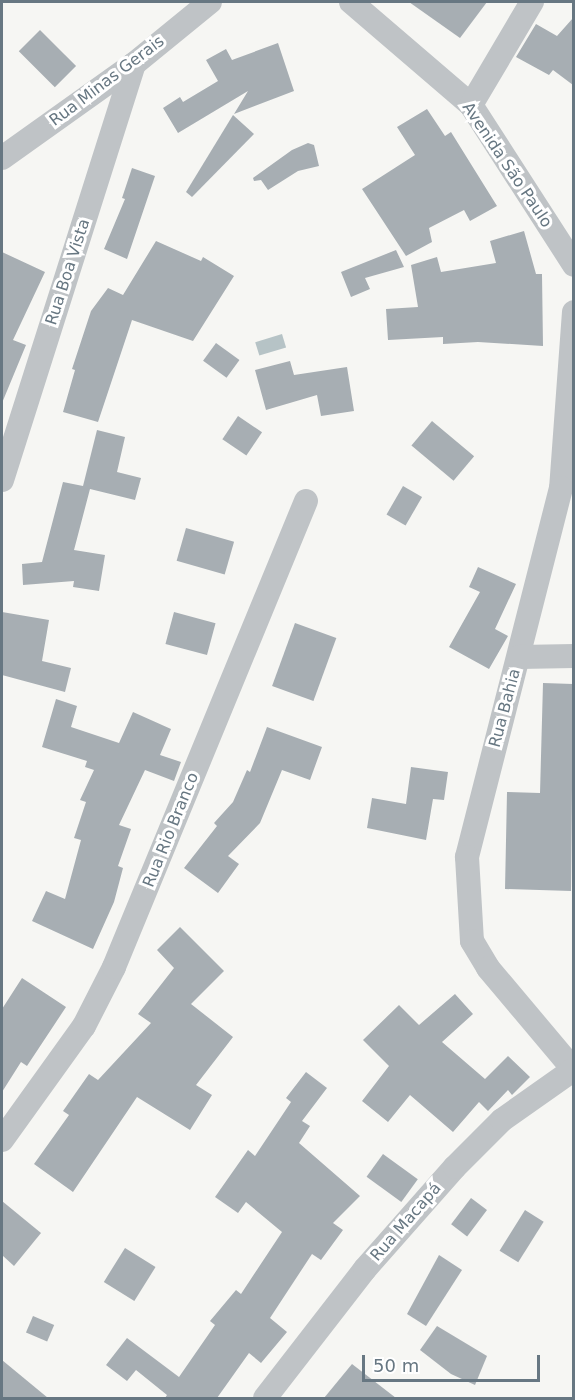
<!DOCTYPE html>
<html>
<head>
<meta charset="utf-8">
<style>
	body { margin:0 }
	#map { position:relative; width:575px; height:1400px; overflow:hidden; background:#f6f6f3; font-family:"DejaVu Sans",sans-serif }
	div>[style] { position:absolute }
	[style*='--x'] { left:calc(var(--x)*1px); top:calc(var(--y)*1px); width:calc(var(--w)*1px); rotate:calc(var(--a)*1deg) }
	.water>* { inset:0; background:#b6c3c6; transform-origin:0 0 }
	.building>* { inset:0; background:#a7aeb3; transform-origin:0 0 }
	.minor>* { height:24px; margin:-12px; padding:0 12px; transform-origin:12px; border-radius:12px; background:#bfc3c6 }
	span { translate:-50% -50%; white-space:nowrap; text-align:center; line-height:1.15; -webkit-text-stroke:6px #fff; paint-order:stroke }
	.street-label { font-size:16px; color:#677782 }
	.frame { position:absolute; inset:0; border:3px solid #677782; pointer-events:none }
	.scale { position:absolute; left:362px; top:1355px; width:178px; height:27px; box-sizing:border-box; border:3px solid #677782; border-top:0; padding-left:8px; font-size:18px; line-height:21px; white-space:nowrap; color:#677782; -webkit-text-stroke:4px #fff; paint-order:stroke }
</style>
</head>
<body>
<div id="map">
	<div class="water">
		<i style="left:282px;top:334px;width:14px;height:28px;rotate:73deg"></i>
	</div>
	<div class="building">
		<i style="clip-path:polygon(409px 2px,487px 2px,460px 38px)"></i>
		<i style="clip-path:polygon(573px 18px,573px 85px,553px 70px,549px 75px,516px 57px,536px 24px,557px 36px)"></i>
		<i style="left:40px;top:30px;width:51px;height:30px;rotate:45deg"></i>
		<i style="clip-path:polygon(278px 43px,294px 91px,234px 114px,248px 91px,178px 133px,163px 108px,180px 97px,183px 102px,218px 81px,206px 60px,226px 49px,232px 60px)"></i>
		<i style="clip-path:polygon(427px 109px,445px 136px,451px 132px,497px 206px,470px 221px,464px 210px,429px 228px,432px 242px,406px 256px,362px 189px,415px 155px,397px 127px)"></i>
		<i style="clip-path:polygon(233px 115px,254px 134px,192px 197px,186px 192px)"></i>
		<i style="clip-path:polygon(308px 143px,314px 145px,319px 166px,298px 171px,268px 190px,261px 180px,254px 181px,253px 178px,292px 150px)"></i>
		<i style="clip-path:polygon(132px 168px,155px 176px,127px 259px,104px 249px,125px 199px,122px 198px)"></i>
		<i style="clip-path:polygon(524px 231px,536px 274px,542px 274px,543px 346px,478px 342px,443px 344px,443px 337px,388px 340px,386px 309px,418px 307px,411px 265px,437px 257px,441px 272px,496px 263px,490px 241px)"></i>
		<i style="clip-path:polygon(156px 241px,201px 261px,203px 257px,234px 276px,193px 341px,132px 320px,98px 422px,63px 412px,75px 370px,72px 369px,91px 311px,108px 288px,123px 295px)"></i>
		<i style="clip-path:polygon(396px 250px,404px 267px,365px 278px,370px 289px,351px 297px,341px 272px)"></i>
		<i style="clip-path:polygon(2px 252px,45px 272px,13px 340px,26px 345px,2px 403px)"></i>
		<i style="left:216px;top:343px;width:29px;height:22px;rotate:36deg"></i>
		<i style="clip-path:polygon(290px 361px,294px 375px,347px 367px,354px 411px,321px 416px,317px 395px,266px 410px,255px 370px)"></i>
		<i style="left:238px;top:416px;width:29px;height:28px;rotate:34deg"></i>
		<i style="left:432px;top:421px;width:55px;height:32px;rotate:40deg"></i>
		<i style="clip-path:polygon(97px 430px,125px 437px,117px 472px,141px 478px,135px 500px,90px 489px,74px 550px,105px 555px,99px 591px,73px 587px,74px 581px,23px 585px,22px 564px,42px 562px,63px 482px,83px 486px)"></i>
		<i style="left:403px;top:486px;width:22px;height:33px;rotate:30deg"></i>
		<i style="left:186px;top:528px;width:50px;height:34px;rotate:16deg"></i>
		<i style="clip-path:polygon(478px 567px,516px 584px,495px 629px,508px 636px,489px 669px,449px 647px,480px 592px,469px 587px)"></i>
		<i style="clip-path:polygon(2px 612px,49px 620px,42px 661px,71px 668px,65px 692px,2px 675px)"></i>
		<i style="left:174px;top:612px;width:43px;height:33px;rotate:15deg"></i>
		<i style="left:295px;top:623px;width:44px;height:67px;rotate:20deg"></i>
		<i style="clip-path:polygon(543px 683px,573px 684px,571px 891px,505px 889px,507px 792px,540px 793px)"></i>
		<i style="clip-path:polygon(56px 699px,77px 706px,71px 727px,119px 743px,133px 712px,171px 729px,160px 755px,181px 762px,174px 781px,145px 770px,119px 825px,131px 829px,118px 866px,123px 868px,114px 902px,93px 949px,32px 921px,46px 891px,65px 899px,81px 840px,74px 838px,86px 802px,80px 800px,94px 770px,85px 767px,87px 761px,42px 747px)"></i>
		<i style="clip-path:polygon(267px 727px,322px 747px,310px 780px,282px 770px,260px 823px,228px 856px,239px 864px,218px 893px,184px 868px,217px 826px,214px 823px,233px 802px,247px 770px,250px 772px)"></i>
		<i style="clip-path:polygon(411px 767px,448px 772px,444px 800px,433px 799px,426px 840px,367px 828px,372px 798px,406px 804px)"></i>
		<i style="clip-path:polygon(180px 927px,224px 971px,191px 1004px,233px 1037px,196px 1085px,212px 1095px,190px 1130px,137px 1097px,73px 1192px,34px 1164px,69px 1115px,63px 1111px,89px 1074px,98px 1080px,151px 1023px,138px 1014px,174px 968px,157px 950px)"></i>
		<i style="clip-path:polygon(22px 978px,66px 1007px,27px 1066px,21px 1062px,2px 1092px,2px 1009px)"></i>
		<i style="clip-path:polygon(455px 994px,473px 1014px,442px 1042px,485px 1079px,508px 1056px,530px 1077px,512px 1095px,508px 1090px,488px 1111px,479px 1102px,453px 1132px,410px 1095px,388px 1122px,362px 1101px,389px 1066px,363px 1040px,399px 1005px,419px 1025px)"></i>
		<i style="clip-path:polygon(306px 1072px,327px 1088px,302px 1121px,310px 1126px,299px 1143px,360px 1196px,333px 1223px,343px 1230px,321px 1260px,312px 1254px,270px 1318px,287px 1332px,261px 1363px,249px 1353px,217px 1398px,165px 1398px,167px 1395px,136px 1370px,127px 1381px,106px 1365px,127px 1338px,179px 1377px,215px 1325px,210px 1321px,236px 1290px,241px 1294px,282px 1232px,246px 1202px,238px 1213px,215px 1197px,248px 1150px,255px 1156px,291px 1102px,286px 1098px)"></i>
		<i style="left:383px;top:1154px;width:43px;height:28px;rotate:36deg"></i>
		<i style="left:471px;top:1198px;width:20px;height:33px;rotate:37deg"></i>
		<i style="clip-path:polygon(2px 1201px,41px 1233px,14px 1266px,2px 1255px)"></i>
		<i style="left:525px;top:1210px;width:22px;height:48px;rotate:32deg"></i>
		<i style="left:125px;top:1248px;width:36px;height:40px;rotate:32deg"></i>
		<i style="clip-path:polygon(439px 1255px,462px 1270px,426px 1326px,407px 1314px)"></i>
		<i style="left:33px;top:1316px;width:23px;height:18px;rotate:23deg"></i>
		<i style="clip-path:polygon(437px 1326px,487px 1356px,475px 1385px,451px 1374px,420px 1350px)"></i>
		<i style="clip-path:polygon(2px 1360px,48px 1398px,2px 1398px)"></i>
		<i style="clip-path:polygon(352px 1364px,396px 1398px,324px 1398px)"></i>
	</div>
	<div class="minor">
		<i style="--x:351;--y:2;--w:158;--a:40.6"></i>
		<i style="--x:471;--y:105;--w:190;--a:57.2"></i>
		<i style="--x:471;--y:105;--w:120;--a:-59.4"></i>
		<i style="--x:2;--y:158;--w:162;--a:-35.5"></i>
		<i style="--x:134;--y:64;--w:98;--a:-39.2"></i>
		<i style="--x:574;--y:312;--w:176;--a:94.2"></i>
		<i style="--x:561;--y:488;--w:381;--a:104.3"></i>
		<i style="--x:467;--y:857;--w:84;--a:86.6"></i>
		<i style="--x:472;--y:941;--w:31;--a:59"></i>
		<i style="--x:488;--y:968;--w:133;--a:49.9"></i>
		<i style="--x:2;--y:480;--w:436;--a:-72.4"></i>
		<i style="--x:519;--y:657;--w:55;--a:-1"></i>
		<i style="--x:2;--y:1140;--w:140;--a:-54.3"></i>
		<i style="--x:84;--y:1026;--w:66;--a:-63"></i>
		<i style="--x:114;--y:967;--w:504;--a:-67.61"></i>
		<i style="--x:265;--y:1398;--w:163;--a:-52.2"></i>
		<i style="--x:365;--y:1269;--w:136;--a:-48.6"></i>
		<i style="--x:455;--y:1167;--w:66;--a:-45"></i>
		<i style="--x:502;--y:1120;--w:87;--a:-35.2"></i>
	</div>
	<div class="street-label">
		<span style="left:107px;top:81px;rotate:-37deg">Rua Minas Gerais</span>
		<span style="left:507px;top:165px;rotate:56deg">Avenida São Paulo</span>
		<span style="left:68px;top:272px;rotate:-72deg">Rua Boa Vista</span>
		<span style="left:505px;top:708px;rotate:-75deg">Rua Bahia</span>
		<span style="left:171px;top:830px;rotate:-68deg">Rua Rio Branco</span>
		<span style="left:406px;top:1222px;rotate:-49deg">Rua Macapá</span>
	</div>
	<div class="frame"></div>
	<div class="scale">50 m</div>
</div>
</body>
</html>
